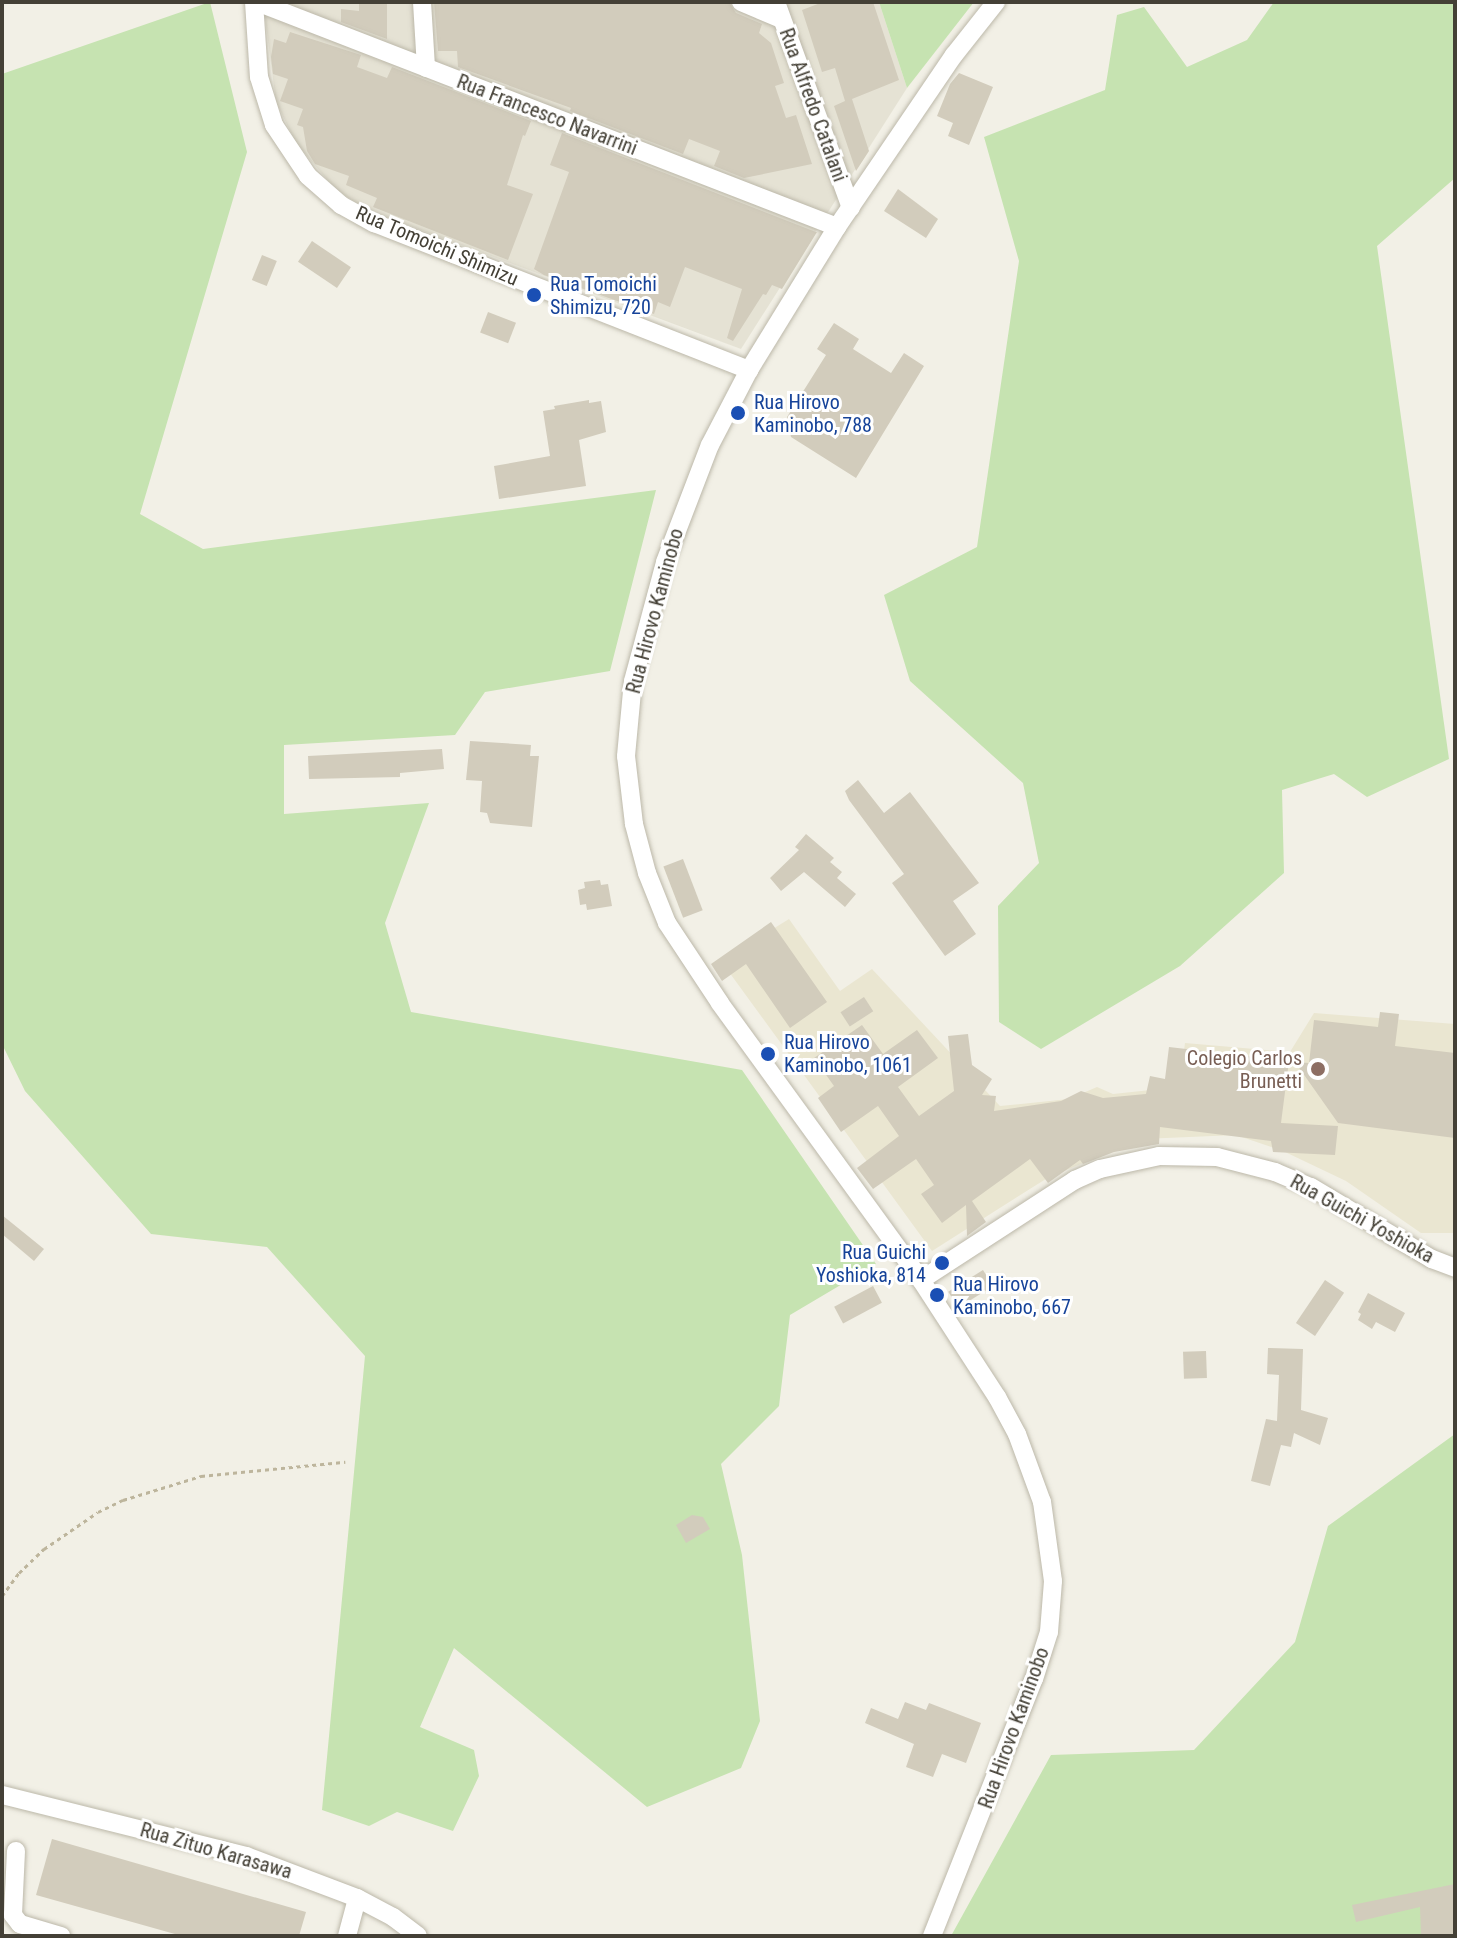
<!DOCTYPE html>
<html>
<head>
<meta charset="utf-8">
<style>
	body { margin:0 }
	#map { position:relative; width:1457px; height:1938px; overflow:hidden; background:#f2f0e6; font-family:"Roboto Condensed",sans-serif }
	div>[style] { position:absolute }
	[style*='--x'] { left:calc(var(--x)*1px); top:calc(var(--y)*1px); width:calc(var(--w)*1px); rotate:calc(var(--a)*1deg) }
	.residential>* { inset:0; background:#e5e2d4 }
	.education>* { inset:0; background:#eae6d1 }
	.green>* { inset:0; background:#c6e3b1 }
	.building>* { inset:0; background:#d2ccbc; transform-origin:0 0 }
	.path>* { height:3px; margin-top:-1.5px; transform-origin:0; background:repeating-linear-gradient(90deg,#bdb59c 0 4px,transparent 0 8px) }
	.roads { filter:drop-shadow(0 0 2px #bcb8a9) drop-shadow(0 0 2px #bcb8a9) }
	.street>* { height:18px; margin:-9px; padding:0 9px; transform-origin:9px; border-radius:9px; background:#fff }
	.dots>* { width:22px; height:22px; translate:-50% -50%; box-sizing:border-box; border:4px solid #fff; border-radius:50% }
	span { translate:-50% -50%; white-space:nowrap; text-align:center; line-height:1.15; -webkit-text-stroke:6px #fff; paint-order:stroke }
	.street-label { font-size:20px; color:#444036 }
	.transit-label { font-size:20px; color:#164399 }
	.left { translate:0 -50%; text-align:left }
	.right { translate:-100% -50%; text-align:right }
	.education-label { font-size:20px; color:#785e54 }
	.frame { position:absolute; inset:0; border:4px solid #444036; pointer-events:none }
</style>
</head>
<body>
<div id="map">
	<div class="residential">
		<i style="clip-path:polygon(263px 2px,879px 2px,907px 88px,741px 349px,370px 211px,336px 190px,296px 143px,276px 102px)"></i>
	</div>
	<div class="education">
		<i style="clip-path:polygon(789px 919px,840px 991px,872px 969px,1000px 1106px,1069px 1099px,1097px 1087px,1113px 1094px,1179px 1087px,1185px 1043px,1290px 1052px,1314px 1013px,1455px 1024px,1455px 1233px,1421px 1233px,1346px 1181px,1283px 1151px,1236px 1135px,1142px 1139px,1049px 1177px,932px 1251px,721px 961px)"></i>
	</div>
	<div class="green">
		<i style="clip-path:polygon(210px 2px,247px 152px,140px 514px,203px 549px,656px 490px,610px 671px,485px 692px,455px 735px,284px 745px,284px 814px,429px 803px,385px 923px,411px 1012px,742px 1070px,876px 1264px,790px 1315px,779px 1406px,721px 1464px,742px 1555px,760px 1721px,741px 1768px,647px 1807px,454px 1648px,420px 1727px,474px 1750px,479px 1776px,453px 1831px,397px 1812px,369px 1826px,322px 1810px,365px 1356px,267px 1247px,151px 1234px,25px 1091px,2px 1044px,2px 74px)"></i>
		<i style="clip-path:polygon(879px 2px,974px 2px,907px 88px)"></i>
		<i style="clip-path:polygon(1274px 2px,1455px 2px,1455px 178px,1377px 246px,1449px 759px,1367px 797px,1334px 774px,1282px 790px,1284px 873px,1180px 966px,1041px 1049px,999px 1022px,998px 906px,1039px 863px,1023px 783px,910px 681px,884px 595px,977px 547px,1019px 261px,984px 137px,1105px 90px,1117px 15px,1144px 7px,1187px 67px,1247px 40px)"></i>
		<i style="clip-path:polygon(1455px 1434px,1455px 1936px,951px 1936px,1051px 1755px,1194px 1750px,1295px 1642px,1328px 1526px)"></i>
	</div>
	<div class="building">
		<i style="clip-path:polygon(359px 2px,387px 2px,387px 39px,341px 22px,341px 9px,359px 11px)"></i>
		<i style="clip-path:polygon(434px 2px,729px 2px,736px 13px,762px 24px,759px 33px,771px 43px,784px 83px,775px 86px,786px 118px,796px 115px,812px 164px,744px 178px,714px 166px,720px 151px,689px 139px,683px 154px,570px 111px,571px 108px,458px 67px,457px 51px,438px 51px)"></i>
		<i style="clip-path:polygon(823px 2px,873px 2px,899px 80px,852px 99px,869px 151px,856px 171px,834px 106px,845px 101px,835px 68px,822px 72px,802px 10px)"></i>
		<i style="clip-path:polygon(290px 32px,361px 55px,357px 67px,387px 78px,392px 67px,531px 121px,525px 136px,523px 135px,507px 185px,533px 194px,508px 260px,373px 207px,377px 198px,346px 185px,349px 176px,315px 164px,307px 151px,303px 127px,297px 125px,303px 109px,280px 101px,288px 79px,273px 74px,271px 57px,274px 39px,286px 43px)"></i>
		<i style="clip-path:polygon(959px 73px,993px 87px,969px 145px,948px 136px,953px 123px,937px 116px,950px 84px)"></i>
		<i style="clip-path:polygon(562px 133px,816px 232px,817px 232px,782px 289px,772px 285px,766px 295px,763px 294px,733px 341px,727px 338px,742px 289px,685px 267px,670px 307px,658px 302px,654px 314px,544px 275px,534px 269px,569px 172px,550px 165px)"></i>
		<i style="clip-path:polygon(898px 189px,938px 219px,926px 238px,884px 211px)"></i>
		<i style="left:312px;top:241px;width:47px;height:25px;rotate:34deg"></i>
		<i style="left:262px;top:255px;width:16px;height:27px;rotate:22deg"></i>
		<i style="left:488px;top:312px;width:30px;height:22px;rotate:21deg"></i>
		<i style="clip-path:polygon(834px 323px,859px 339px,853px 349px,891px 373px,904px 353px,924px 366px,856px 478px,791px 437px,787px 417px,826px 355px,817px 349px)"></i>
		<i style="clip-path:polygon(589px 400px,589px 403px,601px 401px,606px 432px,579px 440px,586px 486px,499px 499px,494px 466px,550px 456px,543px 411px,555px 409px,554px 406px)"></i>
		<i style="clip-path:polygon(470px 741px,531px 745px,530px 756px,539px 756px,532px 827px,490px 823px,487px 813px,480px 812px,482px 781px,466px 780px)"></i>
		<i style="clip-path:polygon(442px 749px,444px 769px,400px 773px,400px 777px,309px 779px,308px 756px)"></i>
		<i style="clip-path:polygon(858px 780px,884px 813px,910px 792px,979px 883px,953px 901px,976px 934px,945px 956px,892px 883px,904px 874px,849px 800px,845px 791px)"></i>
		<i style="clip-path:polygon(806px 834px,834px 858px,830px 862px,842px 872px,837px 878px,856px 894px,845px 907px,804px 872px,781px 891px,770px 878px,799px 850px,795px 847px)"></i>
		<i style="left:683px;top:859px;width:55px;height:21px;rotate:69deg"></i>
		<i style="clip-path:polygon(600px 880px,601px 885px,608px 884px,612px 906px,587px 910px,586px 904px,580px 905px,578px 890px,585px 888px,584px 882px)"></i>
		<i style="clip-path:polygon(771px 922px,827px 1002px,790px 1028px,746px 964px,722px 981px,711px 964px)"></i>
		<i style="left:864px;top:997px;width:17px;height:28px;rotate:57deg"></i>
		<i style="clip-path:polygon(1380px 1012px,1399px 1014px,1395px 1046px,1455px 1053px,1455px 1138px,1338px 1123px,1295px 1062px,1309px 1063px,1314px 1020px,1378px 1027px)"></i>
		<i style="clip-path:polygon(862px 1025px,883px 1054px,917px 1030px,938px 1058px,898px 1087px,919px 1116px,954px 1091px,948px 1036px,968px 1034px,972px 1065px,992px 1079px,982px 1095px,996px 1096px,994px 1111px,1061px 1101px,1081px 1091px,1103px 1098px,1146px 1094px,1150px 1076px,1165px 1079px,1169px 1047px,1289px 1061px,1281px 1123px,1338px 1126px,1335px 1155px,1273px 1152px,1271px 1141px,1160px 1127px,1159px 1144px,1114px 1152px,1083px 1164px,1080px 1160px,1048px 1183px,1030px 1159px,972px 1201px,986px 1222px,967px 1236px,966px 1205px,942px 1223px,921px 1194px,934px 1185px,916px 1159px,873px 1189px,857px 1168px,899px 1136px,878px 1106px,841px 1132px,818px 1098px,834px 1086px,814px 1058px)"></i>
		<i style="clip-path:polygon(2px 1215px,44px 1249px,34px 1261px,2px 1234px)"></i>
		<i style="left:983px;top:1270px;width:19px;height:41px;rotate:58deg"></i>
		<i style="left:1325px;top:1280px;width:23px;height:52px;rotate:34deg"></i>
		<i style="left:873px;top:1286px;width:19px;height:44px;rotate:62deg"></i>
		<i style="clip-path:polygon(1368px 1293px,1405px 1313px,1395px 1332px,1376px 1322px,1372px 1329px,1358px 1320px,1361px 1314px,1358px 1312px)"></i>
		<i style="clip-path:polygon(1268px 1348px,1303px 1349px,1301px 1410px,1328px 1418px,1320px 1445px,1294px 1433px,1291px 1447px,1281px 1445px,1270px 1486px,1251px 1481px,1266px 1419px,1277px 1421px,1279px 1375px,1267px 1374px)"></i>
		<i style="left:1206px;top:1351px;width:27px;height:23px;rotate:88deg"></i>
		<i style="clip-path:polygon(692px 1515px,703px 1517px,710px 1529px,686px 1543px,676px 1525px)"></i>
		<i style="clip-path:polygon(905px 1702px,926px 1710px,929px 1703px,981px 1723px,966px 1763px,942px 1754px,933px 1777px,906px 1767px,914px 1744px,865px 1723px,871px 1708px,898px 1719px)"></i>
		<i style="clip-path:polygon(52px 1839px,306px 1912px,299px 1936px,182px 1936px,36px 1895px)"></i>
		<i style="clip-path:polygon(1455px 1884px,1455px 1935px,1421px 1936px,1420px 1907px,1356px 1922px,1352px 1905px)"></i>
	</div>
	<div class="path">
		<i style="--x:2;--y:1596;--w:29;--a:-54"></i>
		<i style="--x:19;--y:1573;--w:35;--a:-44"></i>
		<i style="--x:44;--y:1549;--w:65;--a:-34.4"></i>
		<i style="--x:98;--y:1512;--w:28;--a:-26"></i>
		<i style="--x:123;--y:1500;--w:82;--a:-17.1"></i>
		<i style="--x:201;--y:1476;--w:145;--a:-5.6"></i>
	</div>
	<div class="roads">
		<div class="street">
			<i style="--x:254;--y:2;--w:75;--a:86.2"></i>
			<i style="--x:259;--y:77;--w:50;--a:72.6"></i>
			<i style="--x:274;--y:125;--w:61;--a:56.3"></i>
			<i style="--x:308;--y:176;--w:44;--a:41.3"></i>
			<i style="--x:341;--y:205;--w:38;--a:29"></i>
			<i style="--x:374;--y:223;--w:403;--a:21.4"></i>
			<i style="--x:257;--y:2;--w:622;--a:21.2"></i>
			<i style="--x:422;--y:2;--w:66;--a:86.5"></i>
			<i style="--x:741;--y:2;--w:43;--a:23"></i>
			<i style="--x:776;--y:2;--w:219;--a:70"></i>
			<i style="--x:921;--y:1280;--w:184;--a:-33"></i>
			<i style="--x:1075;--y:1180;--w:27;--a:-24"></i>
			<i style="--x:1100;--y:1169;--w:60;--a:-12.4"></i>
			<i style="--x:1159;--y:1156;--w:58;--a:1"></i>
			<i style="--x:1217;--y:1157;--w:60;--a:14.5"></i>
			<i style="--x:1275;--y:1172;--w:39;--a:23"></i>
			<i style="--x:1311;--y:1187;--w:141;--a:30.8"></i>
			<i style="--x:1432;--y:1259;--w:25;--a:21"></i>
			<i style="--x:2;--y:1795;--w:252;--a:14"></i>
			<i style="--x:246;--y:1856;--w:119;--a:20.7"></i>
			<i style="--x:357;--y:1898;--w:41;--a:27.8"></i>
			<i style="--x:393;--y:1917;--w:31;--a:37"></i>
			<i style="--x:16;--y:1851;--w:64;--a:92.7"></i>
			<i style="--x:13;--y:1915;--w:11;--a:52"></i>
			<i style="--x:20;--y:1924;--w:43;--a:16.3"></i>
			<i style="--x:347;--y:1936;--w:39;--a:-75"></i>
			<i style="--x:932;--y:1936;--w:277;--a:-68.4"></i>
			<i style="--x:1034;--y:1679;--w:49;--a:-72.3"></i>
			<i style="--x:1049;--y:1632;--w:51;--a:-85.5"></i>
			<i style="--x:1053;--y:1581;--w:80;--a:-97.9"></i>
			<i style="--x:1042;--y:1502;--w:72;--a:-110.2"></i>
			<i style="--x:1017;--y:1434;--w:42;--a:-118.4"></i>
			<i style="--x:997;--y:1397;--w:140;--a:-123"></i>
			<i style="--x:921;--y:1280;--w:342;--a:-126"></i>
			<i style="--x:720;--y:1003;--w:96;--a:-123.5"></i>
			<i style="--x:667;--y:923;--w:54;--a:-111.8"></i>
			<i style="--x:647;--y:873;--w:51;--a:-104.9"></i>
			<i style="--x:634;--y:824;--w:68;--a:-96.7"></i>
			<i style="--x:626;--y:756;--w:75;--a:-84.7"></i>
			<i style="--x:633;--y:681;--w:123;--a:-74.9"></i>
			<i style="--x:665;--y:562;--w:125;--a:-69"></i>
			<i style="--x:710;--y:445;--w:85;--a:-62.5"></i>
			<i style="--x:749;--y:370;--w:168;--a:-58.4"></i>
			<i style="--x:837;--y:227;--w:208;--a:-55.8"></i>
			<i style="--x:954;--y:55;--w:68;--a:-51.6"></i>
		</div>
	</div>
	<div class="dots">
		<i style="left:534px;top:295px;background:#1a4fb4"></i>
		<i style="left:738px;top:413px;background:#1a4fb4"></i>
		<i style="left:768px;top:1054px;background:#1a4fb4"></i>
		<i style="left:1318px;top:1069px;background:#8d6e63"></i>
		<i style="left:942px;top:1263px;background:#1a4fb4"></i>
		<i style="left:937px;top:1295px;background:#1a4fb4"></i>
	</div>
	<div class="street-label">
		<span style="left:813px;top:105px;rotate:70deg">Rua Alfredo Catalani</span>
		<span style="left:547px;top:115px;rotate:21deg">Rua Francesco Navarrini</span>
		<span style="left:437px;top:246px;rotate:23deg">Rua Tomoichi Shimizu</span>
		<span style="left:655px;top:611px;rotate:-75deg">Rua Hirovo Kaminobo</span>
		<span style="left:1362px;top:1219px;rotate:29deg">Rua Guichi Yoshioka</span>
		<span style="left:1014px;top:1728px;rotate:-70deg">Rua Hirovo Kaminobo</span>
		<span style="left:216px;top:1851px;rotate:16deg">Rua Zituo Karasawa</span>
	</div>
	<div class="transit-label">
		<span class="left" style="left:550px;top:296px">Rua Tomoichi<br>Shimizu, 720</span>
		<span class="left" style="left:754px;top:414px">Rua Hirovo<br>Kaminobo, 788</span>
		<span class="left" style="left:784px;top:1054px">Rua Hirovo<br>Kaminobo, 1061</span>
		<span class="right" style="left:926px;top:1264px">Rua Guichi<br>Yoshioka, 814</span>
		<span class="left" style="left:953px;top:1296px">Rua Hirovo<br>Kaminobo, 667</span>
	</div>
	<div class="education-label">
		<span class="right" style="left:1302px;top:1070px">Colegio Carlos<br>Brunetti</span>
	</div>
	<div class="frame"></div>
</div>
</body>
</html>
